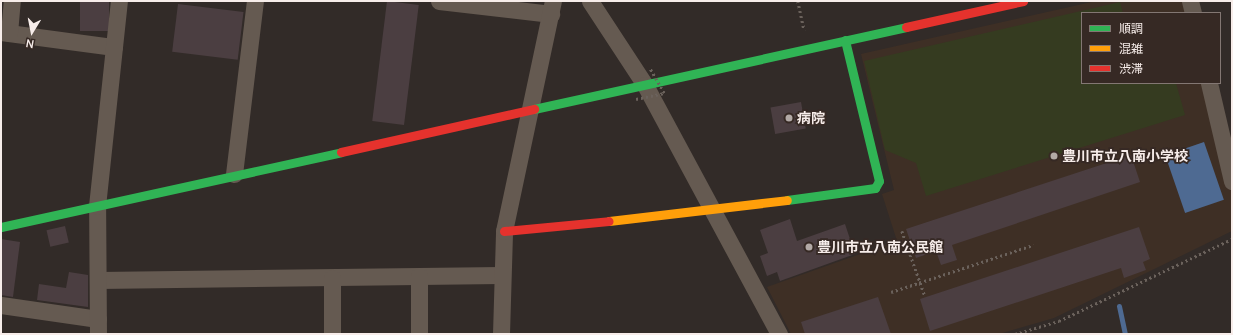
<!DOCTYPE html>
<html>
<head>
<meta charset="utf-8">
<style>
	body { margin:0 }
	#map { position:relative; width:1233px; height:335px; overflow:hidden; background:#322b28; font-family:Manrope,"Noto Sans JP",sans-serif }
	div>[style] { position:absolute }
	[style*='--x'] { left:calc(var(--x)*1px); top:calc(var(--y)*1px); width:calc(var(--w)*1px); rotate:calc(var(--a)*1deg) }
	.education>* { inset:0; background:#3e2f25 }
	.green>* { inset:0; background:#353b20 }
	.water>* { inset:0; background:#4e6a92; transform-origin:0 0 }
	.stream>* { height:5px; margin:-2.5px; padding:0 2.5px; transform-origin:2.5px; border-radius:2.5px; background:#4e6a92 }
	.building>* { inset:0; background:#4b3e41; transform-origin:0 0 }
	.path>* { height:2.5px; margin-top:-1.25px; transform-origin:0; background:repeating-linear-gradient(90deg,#6b625c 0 2px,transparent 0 5px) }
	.street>* { height:17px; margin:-8.5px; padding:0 8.5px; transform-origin:8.5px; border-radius:8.5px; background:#655a51 }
	.fast>* { height:9px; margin:-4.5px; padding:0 4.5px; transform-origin:4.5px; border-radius:4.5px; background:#30b455 }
	.slow>* { height:9px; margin:-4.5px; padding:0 4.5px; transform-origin:4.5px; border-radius:4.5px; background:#ff9f0a }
	.jam>* { height:9px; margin:-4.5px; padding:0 4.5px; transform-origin:4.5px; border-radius:4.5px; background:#e5322d }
	.path-bridge>* { height:2.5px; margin-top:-1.25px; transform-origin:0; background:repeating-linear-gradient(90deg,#6b625c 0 2px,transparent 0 5px) }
	.dots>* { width:11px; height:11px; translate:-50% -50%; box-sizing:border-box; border:2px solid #362924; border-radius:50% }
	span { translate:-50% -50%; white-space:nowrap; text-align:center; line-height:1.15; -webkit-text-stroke:3.5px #362924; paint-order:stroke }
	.poi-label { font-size:14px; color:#f7edea; font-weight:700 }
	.left { translate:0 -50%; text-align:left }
	.frame { position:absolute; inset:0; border:2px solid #f7edea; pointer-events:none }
	.legend { position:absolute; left:1081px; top:12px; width:140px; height:72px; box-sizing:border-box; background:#362924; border:1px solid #837773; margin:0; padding:5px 7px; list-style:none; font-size:12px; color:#f7edea }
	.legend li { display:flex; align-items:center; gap:8px; height:20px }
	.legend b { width:20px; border:1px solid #837773 }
	.north { position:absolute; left:12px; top:12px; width:40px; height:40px; -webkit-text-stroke:3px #362924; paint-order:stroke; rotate:190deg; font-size:11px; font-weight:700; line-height:16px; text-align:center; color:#f7edea }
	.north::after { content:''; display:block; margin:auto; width:14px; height:18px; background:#f7edea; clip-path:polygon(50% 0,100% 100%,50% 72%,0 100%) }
</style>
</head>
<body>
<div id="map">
	<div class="education">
		<i style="clip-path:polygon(1096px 1px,1187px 1px,1189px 13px,1082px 13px,1082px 83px,1206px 83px,1232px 195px,1232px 231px,1054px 318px,999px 334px,791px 334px,767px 287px,897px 241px,882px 194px,894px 190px,861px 54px)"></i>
	</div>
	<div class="green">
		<i style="clip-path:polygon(1120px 2px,1123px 13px,1082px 13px,1082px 83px,1176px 83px,1185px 115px,926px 196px,916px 163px,885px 150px,864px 61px)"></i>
	</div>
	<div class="water">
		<i style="left:1204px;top:142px;width:61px;height:41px;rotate:71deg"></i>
	</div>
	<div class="stream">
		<i style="--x:1119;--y:306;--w:29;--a:78"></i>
	</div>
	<div class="building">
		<i style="left:80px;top:1px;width:29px;height:30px"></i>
		<i style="left:387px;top:1px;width:32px;height:121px;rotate:7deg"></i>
		<i style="left:178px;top:4px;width:66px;height:48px;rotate:7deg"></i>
		<i style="left:801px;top:102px;width:27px;height:31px;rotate:80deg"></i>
		<i style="clip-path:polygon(1131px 155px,1140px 182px,952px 245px,957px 260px,941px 265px,936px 251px,916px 258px,906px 229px)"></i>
		<i style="clip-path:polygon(790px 219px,797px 241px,845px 224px,855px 254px,780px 281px,777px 272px,767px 276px,760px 256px,768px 253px,760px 230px)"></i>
		<i style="left:65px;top:226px;width:17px;height:19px;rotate:77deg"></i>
		<i style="clip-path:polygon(1139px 227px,1150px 259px,1143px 262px,1146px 270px,1124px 278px,1121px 268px,930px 331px,920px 299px)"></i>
		<i style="clip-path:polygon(1px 239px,20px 242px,13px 297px,1px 295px)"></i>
		<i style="clip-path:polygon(69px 272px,88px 275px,88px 307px,37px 300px,39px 284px,66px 288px)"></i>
		<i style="clip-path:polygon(878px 297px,891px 334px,805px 334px,801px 322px)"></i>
	</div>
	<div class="path">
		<i style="--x:798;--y:1;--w:30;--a:78"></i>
		<i style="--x:902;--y:231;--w:69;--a:70.5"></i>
		<i style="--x:891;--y:292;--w:150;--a:-18.3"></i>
		<i style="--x:1015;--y:334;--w:46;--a:-16.5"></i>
		<i style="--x:1059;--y:321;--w:191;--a:-25.4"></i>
	</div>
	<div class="street">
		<i style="--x:439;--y:1;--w:113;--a:6.6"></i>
		<i style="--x:590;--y:1;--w:100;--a:56.8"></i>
		<i style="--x:645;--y:85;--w:283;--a:61.7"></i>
		<i style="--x:1190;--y:1;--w:12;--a:76"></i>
		<i style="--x:1;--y:32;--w:114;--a:7.6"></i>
		<i style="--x:9;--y:33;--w:32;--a:-85"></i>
		<i style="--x:1209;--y:83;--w:101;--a:76.8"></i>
		<i style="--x:234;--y:174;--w:174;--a:-83.1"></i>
		<i style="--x:98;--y:280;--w:403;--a:-0.7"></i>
		<i style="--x:1;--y:305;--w:98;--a:8.2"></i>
		<i style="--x:98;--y:334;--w:128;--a:-90.4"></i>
		<i style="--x:97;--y:206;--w:206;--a:-83.9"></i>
		<i style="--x:332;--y:334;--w:56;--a:-90"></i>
		<i style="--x:419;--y:334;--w:58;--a:-90"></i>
		<i style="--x:501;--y:334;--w:103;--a:-88.3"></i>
		<i style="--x:504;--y:231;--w:235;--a:-78"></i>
	</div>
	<div class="fast">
		<i style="--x:534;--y:109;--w:381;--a:-12.4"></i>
		<i style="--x:787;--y:200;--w:89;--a:-7.8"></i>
		<i style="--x:875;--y:188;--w:8;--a:-60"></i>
		<i style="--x:879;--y:181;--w:145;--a:-103.6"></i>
		<i style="--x:1;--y:227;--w:348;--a:-12.4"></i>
	</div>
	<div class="slow">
		<i style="--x:609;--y:221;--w:179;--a:-6.7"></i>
	</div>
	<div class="jam">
		<i style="--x:906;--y:27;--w:120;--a:-12.5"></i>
		<i style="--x:341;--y:152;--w:198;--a:-12.6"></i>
		<i style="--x:504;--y:231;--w:105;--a:-5.4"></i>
	</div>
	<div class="path-bridge">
		<i style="--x:636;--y:99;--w:29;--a:-12"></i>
		<i style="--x:664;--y:93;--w:28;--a:-120"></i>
	</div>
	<div class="dots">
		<i style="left:789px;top:118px;background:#b2a9a6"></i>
		<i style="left:1054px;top:156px;background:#b2a9a6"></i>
		<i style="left:809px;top:247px;background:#b2a9a6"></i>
	</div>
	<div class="poi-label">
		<span class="left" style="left:797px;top:118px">病院</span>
		<span class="left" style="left:1062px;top:156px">豊川市立八南小学校</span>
		<span class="left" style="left:817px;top:247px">豊川市立八南公民館</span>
	</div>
	<div class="frame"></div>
	<ul class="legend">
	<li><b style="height:5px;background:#30b455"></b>順調</li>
	<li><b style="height:5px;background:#ff9f0a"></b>混雑</li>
	<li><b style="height:5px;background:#e5322d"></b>渋滞</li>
	</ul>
	<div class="north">N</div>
</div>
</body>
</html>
